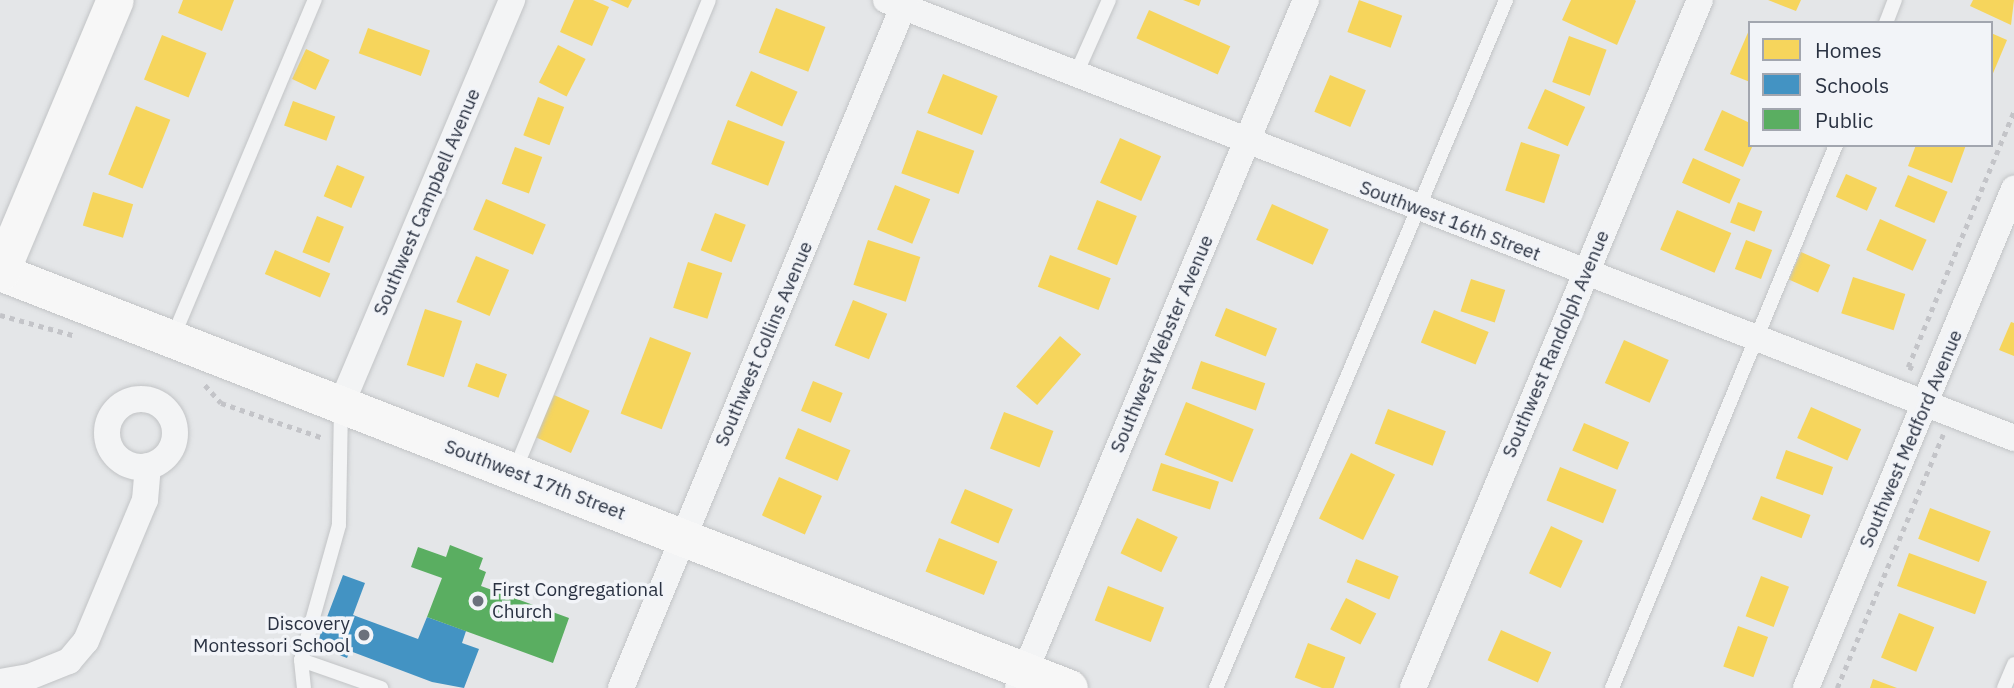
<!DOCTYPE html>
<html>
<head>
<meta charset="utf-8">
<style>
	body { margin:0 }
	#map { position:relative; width:2014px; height:688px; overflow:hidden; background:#e4e6e8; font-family:"IBM Plex Sans",sans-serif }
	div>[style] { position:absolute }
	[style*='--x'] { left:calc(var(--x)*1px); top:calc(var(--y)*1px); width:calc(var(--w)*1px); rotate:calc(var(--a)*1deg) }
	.homes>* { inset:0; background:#f6d55c; transform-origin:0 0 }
	.schools>* { inset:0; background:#4393c3 }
	.public>* { inset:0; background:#5aae61 }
	.path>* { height:4.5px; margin-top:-2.25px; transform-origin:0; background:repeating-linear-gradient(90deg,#c3c4c8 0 5px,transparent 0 10px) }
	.roads { filter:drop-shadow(0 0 2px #c2c4c6) drop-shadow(0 0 2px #c2c4c6) }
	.lane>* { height:14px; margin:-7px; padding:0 7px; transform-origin:7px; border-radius:7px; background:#f3f4f5 }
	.street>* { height:26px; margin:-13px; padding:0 13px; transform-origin:13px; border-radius:13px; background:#f3f4f5 }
	.street>.ring { margin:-13px; padding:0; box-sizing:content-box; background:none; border:26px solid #f3f4f5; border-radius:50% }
	.secondary>* { height:37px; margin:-18.5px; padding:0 18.5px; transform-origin:18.5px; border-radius:18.5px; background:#f7f7f7 }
	.dots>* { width:19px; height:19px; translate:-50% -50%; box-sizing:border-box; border:4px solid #f2f4f8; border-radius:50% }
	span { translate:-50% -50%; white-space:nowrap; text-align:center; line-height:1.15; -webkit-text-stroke:7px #f2f4f8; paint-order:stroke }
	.street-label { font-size:19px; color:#2a3242 }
	.poi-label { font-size:19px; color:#2a3242 }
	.left { translate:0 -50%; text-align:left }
	.right { translate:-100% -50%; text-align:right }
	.legend { position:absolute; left:1748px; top:21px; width:245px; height:126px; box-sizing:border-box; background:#f2f4f8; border:2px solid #a2a6af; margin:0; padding:9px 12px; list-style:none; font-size:21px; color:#2a3242 }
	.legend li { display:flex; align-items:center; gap:14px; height:35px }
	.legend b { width:35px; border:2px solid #a2a6af }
</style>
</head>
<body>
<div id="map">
	<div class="homes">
		<i style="clip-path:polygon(183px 0,234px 0,222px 31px,178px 13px)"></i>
		<i style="clip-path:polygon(574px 0,593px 0,609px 7px,592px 46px,560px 32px)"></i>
		<i style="clip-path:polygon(610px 0,632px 0,628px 8px)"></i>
		<i style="clip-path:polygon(1183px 0,1201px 0,1199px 6px)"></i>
		<i style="left:1359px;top:0;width:46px;height:34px;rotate:20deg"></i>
		<i style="clip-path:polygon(1571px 0,1635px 0,1636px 1px,1617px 45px,1562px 20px)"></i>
		<i style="clip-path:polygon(1768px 0,1801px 0,1796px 11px)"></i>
		<i style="clip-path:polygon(1973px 0,2014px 0,2011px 25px,1970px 6px)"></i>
		<i style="left:776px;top:8px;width:53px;height:48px;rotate:21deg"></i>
		<i style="left:1149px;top:10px;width:89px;height:31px;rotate:24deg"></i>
		<i style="left:368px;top:28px;width:66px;height:27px;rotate:20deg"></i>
		<i style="clip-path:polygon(1750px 28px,1750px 82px,1730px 74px)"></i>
		<i style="clip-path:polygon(1991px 33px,2007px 40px,1991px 78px)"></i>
		<i style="left:162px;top:35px;width:48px;height:48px;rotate:22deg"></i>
		<i style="left:1569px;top:36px;width:40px;height:49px;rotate:20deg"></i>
		<i style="left:558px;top:45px;width:31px;height:42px;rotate:27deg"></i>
		<i style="left:306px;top:49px;width:26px;height:33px;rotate:25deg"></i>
		<i style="left:751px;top:71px;width:51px;height:38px;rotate:24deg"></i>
		<i style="left:943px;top:74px;width:59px;height:42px;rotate:22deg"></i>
		<i style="left:1330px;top:75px;width:39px;height:40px;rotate:23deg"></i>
		<i style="left:1545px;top:89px;width:44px;height:43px;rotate:24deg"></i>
		<i style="left:538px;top:97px;width:28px;height:41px;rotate:21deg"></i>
		<i style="left:293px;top:101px;width:45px;height:26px;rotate:20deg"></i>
		<i style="left:136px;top:106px;width:37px;height:74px;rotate:22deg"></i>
		<i style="clip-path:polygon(1722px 110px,1750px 123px,1753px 145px,1743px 167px,1704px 150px)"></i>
		<i style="left:728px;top:120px;width:61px;height:47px;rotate:21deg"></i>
		<i style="left:917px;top:130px;width:61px;height:46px;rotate:20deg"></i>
		<i style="left:1120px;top:138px;width:45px;height:49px;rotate:24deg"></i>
		<i style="left:1521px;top:142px;width:41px;height:51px;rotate:18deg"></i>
		<i style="clip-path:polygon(1916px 145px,1966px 145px,1952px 183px,1908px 166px)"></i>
		<i style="left:515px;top:147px;width:29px;height:39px;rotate:20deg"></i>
		<i style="left:1693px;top:158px;width:52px;height:27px;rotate:24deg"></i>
		<i style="left:337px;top:165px;width:30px;height:34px;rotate:23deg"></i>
		<i style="left:1846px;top:174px;width:34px;height:25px;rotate:24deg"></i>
		<i style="left:1908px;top:175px;width:43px;height:34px;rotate:23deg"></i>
		<i style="left:895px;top:185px;width:38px;height:48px;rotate:22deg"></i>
		<i style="left:93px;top:192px;width:42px;height:35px;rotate:17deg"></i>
		<i style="left:486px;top:199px;width:65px;height:33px;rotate:23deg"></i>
		<i style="left:1097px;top:200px;width:43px;height:53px;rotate:22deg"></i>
		<i style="left:1738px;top:202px;width:26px;height:22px;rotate:21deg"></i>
		<i style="left:1272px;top:204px;width:62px;height:39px;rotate:24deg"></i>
		<i style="left:1677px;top:210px;width:59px;height:43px;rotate:23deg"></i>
		<i style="left:715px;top:213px;width:33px;height:40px;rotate:21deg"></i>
		<i style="left:317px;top:216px;width:29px;height:39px;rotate:22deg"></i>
		<i style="left:1880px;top:219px;width:51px;height:34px;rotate:24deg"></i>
		<i style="left:868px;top:240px;width:55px;height:47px;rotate:18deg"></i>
		<i style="left:1746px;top:240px;width:28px;height:31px;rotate:21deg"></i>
		<i style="left:275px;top:250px;width:60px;height:26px;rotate:23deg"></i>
		<i style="left:1801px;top:252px;width:32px;height:30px;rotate:24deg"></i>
		<i style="left:1050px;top:255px;width:65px;height:34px;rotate:21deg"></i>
		<i style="left:476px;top:256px;width:36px;height:50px;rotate:23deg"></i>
		<i style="left:688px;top:262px;width:36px;height:48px;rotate:18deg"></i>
		<i style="left:1853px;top:277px;width:55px;height:38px;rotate:18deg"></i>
		<i style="left:1471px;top:279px;width:36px;height:34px;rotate:18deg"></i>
		<i style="left:853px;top:300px;width:37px;height:49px;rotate:22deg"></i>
		<i style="left:1226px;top:308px;width:55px;height:30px;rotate:22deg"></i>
		<i style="left:425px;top:309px;width:39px;height:59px;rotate:18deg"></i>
		<i style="left:1434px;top:310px;width:59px;height:35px;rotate:22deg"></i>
		<i style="clip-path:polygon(2011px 322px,2014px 323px,2014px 356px,1999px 350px)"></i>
		<i style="left:1060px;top:336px;width:28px;height:67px;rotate:41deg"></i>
		<i style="left:650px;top:337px;width:44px;height:82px;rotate:21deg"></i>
		<i style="left:1624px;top:340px;width:49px;height:47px;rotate:24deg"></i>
		<i style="left:1201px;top:361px;width:68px;height:29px;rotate:19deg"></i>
		<i style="left:476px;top:363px;width:33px;height:25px;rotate:20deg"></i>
		<i style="left:813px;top:381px;width:32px;height:32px;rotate:22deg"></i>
		<i style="left:554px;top:395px;width:39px;height:46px;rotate:24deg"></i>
		<i style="left:1186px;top:402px;width:73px;height:57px;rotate:22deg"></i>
		<i style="left:1811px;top:407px;width:55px;height:34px;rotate:24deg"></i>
		<i style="left:1388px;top:409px;width:62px;height:37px;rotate:21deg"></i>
		<i style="left:1004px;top:412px;width:53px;height:39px;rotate:21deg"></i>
		<i style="left:1584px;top:423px;width:49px;height:30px;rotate:23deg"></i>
		<i style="left:798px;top:428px;width:57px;height:33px;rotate:23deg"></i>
		<i style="left:1786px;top:450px;width:50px;height:30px;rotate:20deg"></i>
		<i style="left:1351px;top:453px;width:49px;height:73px;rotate:26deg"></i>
		<i style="left:1161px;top:463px;width:61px;height:29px;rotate:18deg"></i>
		<i style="left:1560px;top:467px;width:61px;height:36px;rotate:22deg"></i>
		<i style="left:779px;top:477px;width:47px;height:42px;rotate:24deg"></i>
		<i style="left:965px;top:489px;width:52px;height:37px;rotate:23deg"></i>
		<i style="left:1761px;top:496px;width:53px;height:25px;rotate:21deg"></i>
		<i style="left:1930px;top:508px;width:65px;height:33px;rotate:21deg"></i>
		<i style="left:1137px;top:518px;width:45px;height:39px;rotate:25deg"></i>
		<i style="left:1551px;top:526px;width:35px;height:52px;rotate:25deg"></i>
		<i style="left:939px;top:538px;width:63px;height:36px;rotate:22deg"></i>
		<i style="left:1909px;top:553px;width:83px;height:35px;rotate:20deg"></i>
		<i style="left:1356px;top:559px;width:46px;height:25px;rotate:22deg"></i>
		<i style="left:1761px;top:576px;width:30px;height:43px;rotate:21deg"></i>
		<i style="left:1108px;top:586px;width:60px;height:37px;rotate:21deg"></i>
		<i style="left:1346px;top:598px;width:34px;height:35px;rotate:27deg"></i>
		<i style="left:1899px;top:613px;width:38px;height:48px;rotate:22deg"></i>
		<i style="left:1738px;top:626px;width:32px;height:43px;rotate:20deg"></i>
		<i style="left:1501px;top:630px;width:55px;height:33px;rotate:24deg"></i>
		<i style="left:1308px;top:643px;width:40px;height:37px;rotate:21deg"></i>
		<i style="clip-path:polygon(1873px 679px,1897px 688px,1870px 688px)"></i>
	</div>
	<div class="schools">
		<i style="clip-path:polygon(343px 575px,365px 583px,353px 615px,418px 639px,427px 617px,466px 631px,462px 643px,479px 649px,464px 688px,432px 682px,350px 651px,347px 658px,316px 646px)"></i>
	</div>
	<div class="public">
		<i style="clip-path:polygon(450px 545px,483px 558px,479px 569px,486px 572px,481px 586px,569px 618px,553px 663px,427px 617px,442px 578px,411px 567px,418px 547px,446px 557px)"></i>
	</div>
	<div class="path">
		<i style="--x:0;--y:315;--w:79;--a:15.4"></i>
		<i style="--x:1913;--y:369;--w:5;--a:-158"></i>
		<i style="--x:1908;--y:367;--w:277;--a:-67.5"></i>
		<i style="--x:205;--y:385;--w:24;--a:48"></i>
		<i style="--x:221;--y:403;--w:108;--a:18.9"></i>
		<i style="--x:1837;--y:688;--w:275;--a:-67.3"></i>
	</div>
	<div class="roads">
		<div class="lane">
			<i style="--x:1886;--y:23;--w:25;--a:-69"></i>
			<i style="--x:1076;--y:74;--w:81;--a:-66"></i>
			<i style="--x:173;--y:337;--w:366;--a:-67.2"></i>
			<i style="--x:341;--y:406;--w:119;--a:91"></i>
			<i style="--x:339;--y:525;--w:140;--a:105.7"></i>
			<i style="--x:301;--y:660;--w:85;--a:19.3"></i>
			<i style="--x:515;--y:470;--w:508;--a:-67.57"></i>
			<i style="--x:301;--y:660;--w:28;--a:84"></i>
			<i style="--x:1216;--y:688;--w:747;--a:-67.14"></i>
			<i style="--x:1612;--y:688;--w:587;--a:-67.58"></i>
			<i style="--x:2004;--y:688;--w:26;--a:-67"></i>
		</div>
		<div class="street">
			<i style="--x:886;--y:0;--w:1210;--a:21.22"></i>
			<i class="ring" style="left:107px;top:399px;width:42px;height:42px"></i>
			<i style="--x:341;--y:405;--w:440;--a:-67.1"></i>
			<i style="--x:0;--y:682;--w:29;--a:-10"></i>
			<i style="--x:29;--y:677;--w:43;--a:-21.8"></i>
			<i style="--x:69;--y:661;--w:26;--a:-50"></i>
			<i style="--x:86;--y:641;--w:153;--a:-67.3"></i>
			<i style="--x:145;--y:500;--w:34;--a:-85"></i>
			<i style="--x:621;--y:688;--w:745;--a:-67.5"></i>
			<i style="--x:1018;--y:688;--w:746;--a:-67.29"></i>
			<i style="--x:1413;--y:688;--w:745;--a:-67.36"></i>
			<i style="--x:1806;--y:688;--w:541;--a:-67.37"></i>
		</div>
		<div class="secondary">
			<i style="--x:0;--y:272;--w:1147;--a:21.26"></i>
			<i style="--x:0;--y:273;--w:296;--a:-67.2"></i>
		</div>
	</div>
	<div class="dots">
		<i style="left:478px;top:601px;background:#6b717c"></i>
		<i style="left:364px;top:635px;background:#6b717c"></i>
	</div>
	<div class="street-label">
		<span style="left:427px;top:202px;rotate:-67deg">Southwest Campbell Avenue</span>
		<span style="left:1450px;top:221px;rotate:21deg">Southwest 16th Street</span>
		<span style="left:764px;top:344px;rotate:-67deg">Southwest Collins Avenue</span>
		<span style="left:1162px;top:344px;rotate:-67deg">Southwest Webster Avenue</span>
		<span style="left:1556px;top:344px;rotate:-67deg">Southwest Randolph Avenue</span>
		<span style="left:1911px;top:439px;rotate:-67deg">Southwest Medford Avenue</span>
		<span style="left:535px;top:480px;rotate:21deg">Southwest 17th Street</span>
	</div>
	<div class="poi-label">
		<span class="left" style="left:492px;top:601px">First Congregational<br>Church</span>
		<span class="right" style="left:350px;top:635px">Discovery<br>Montessori School</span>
	</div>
	<ul class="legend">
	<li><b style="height:19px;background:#f6d55c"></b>Homes</li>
	<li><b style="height:19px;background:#4393c3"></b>Schools</li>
	<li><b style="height:19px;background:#5aae61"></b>Public</li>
	</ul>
</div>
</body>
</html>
